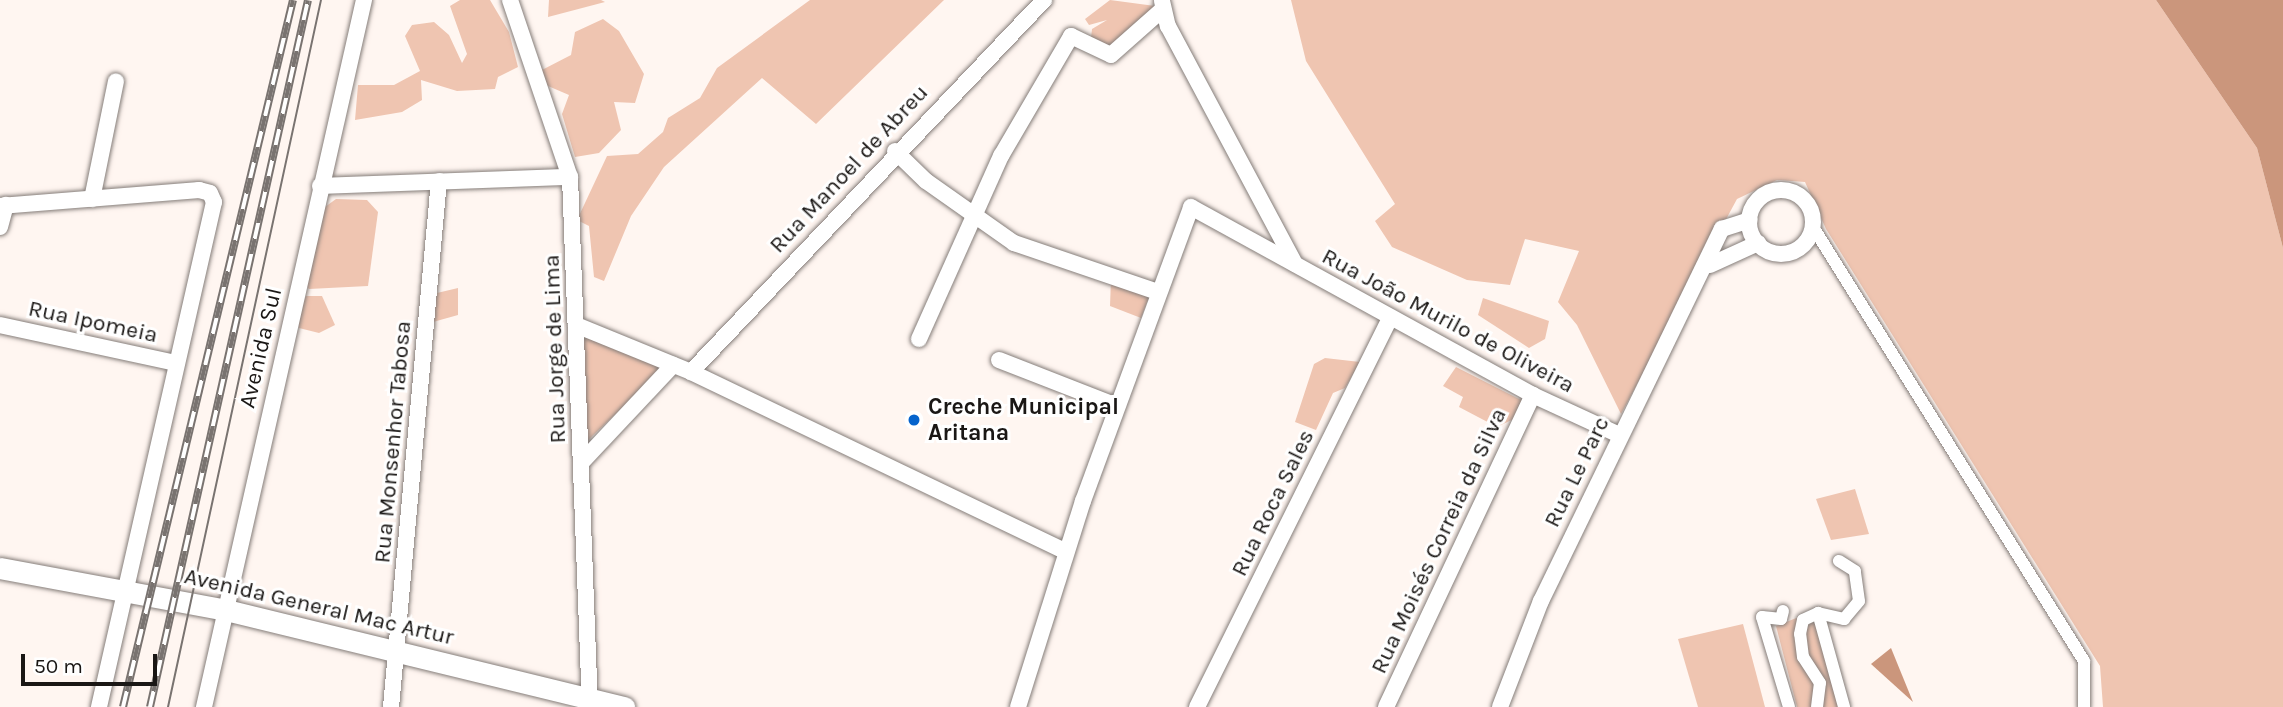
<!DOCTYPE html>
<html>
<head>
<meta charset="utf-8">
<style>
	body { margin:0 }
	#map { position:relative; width:2283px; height:707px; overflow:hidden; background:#fff6f1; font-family:Karla,sans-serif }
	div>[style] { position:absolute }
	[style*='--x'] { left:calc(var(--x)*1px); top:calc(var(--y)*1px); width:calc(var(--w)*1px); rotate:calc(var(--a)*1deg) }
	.green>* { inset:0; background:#efc5b1 }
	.water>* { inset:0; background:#cb967c }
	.roads { filter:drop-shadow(0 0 2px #857d79) drop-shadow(0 0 2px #857d79) }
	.pedestrian>* { height:12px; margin:-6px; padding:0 6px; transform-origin:6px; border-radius:6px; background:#fff }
	.minor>* { height:16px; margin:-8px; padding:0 8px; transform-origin:8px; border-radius:8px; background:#fff }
	.minor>.ring { margin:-8px; padding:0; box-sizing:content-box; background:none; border:16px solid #fff; border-radius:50% }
	.secondary>* { height:21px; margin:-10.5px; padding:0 10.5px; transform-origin:10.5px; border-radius:10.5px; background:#fff }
	.tram>* { height:2px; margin:-1px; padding:0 1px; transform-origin:1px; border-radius:1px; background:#797370 }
	.rail>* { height:8px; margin-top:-4px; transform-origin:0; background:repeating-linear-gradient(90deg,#fff 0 16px,#797370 0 32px); box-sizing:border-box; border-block:2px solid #797370 }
	.dots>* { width:19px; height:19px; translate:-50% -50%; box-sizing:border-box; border:4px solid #fff; border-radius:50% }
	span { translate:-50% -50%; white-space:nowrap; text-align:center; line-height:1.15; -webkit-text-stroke:6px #fff; paint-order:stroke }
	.street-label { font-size:23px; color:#1a1715 }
	.poi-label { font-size:23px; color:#1a1715; font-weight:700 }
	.left { translate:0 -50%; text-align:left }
	.scale { position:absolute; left:21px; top:654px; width:136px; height:32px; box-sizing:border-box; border:4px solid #1a1715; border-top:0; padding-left:9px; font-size:21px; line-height:24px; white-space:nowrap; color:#1a1715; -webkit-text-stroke:5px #fff; paint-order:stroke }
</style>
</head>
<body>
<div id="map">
	<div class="green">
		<i style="clip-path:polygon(460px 0,490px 0,509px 32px,518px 67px,498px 77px,495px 89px,457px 91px,421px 80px,422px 100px,402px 112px,355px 120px,358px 85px,394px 85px,420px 71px,405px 36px,412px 25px,434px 22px,449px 35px,462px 63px,467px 54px,450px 6px)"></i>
		<i style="clip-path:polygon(549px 0,601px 0,605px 2px,548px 17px)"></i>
		<i style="clip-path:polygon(810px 0,944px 0,816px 124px,762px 78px,664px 167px,631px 216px,604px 281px,594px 277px,589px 226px,577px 220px,607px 156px,638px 154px,663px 132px,668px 118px,700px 98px,717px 68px)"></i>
		<i style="clip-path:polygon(1110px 0,1155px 6px,1155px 15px,1140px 18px,1140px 31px,1107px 53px,1090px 47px,1092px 29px,1107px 20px,1089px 25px,1085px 19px)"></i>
		<i style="clip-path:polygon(1291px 0,2156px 0,2257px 148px,2283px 248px,2283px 707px,2103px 707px,2100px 666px,1826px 229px,1805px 182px,1777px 180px,1737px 199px,1621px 414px,1577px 325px,1558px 302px,1579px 251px,1525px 239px,1510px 285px,1467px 280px,1392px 247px,1375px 221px,1395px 204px,1306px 61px)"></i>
		<i style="clip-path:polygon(603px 19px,619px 31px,644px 74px,635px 103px,614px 102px,621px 130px,599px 153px,575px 157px,562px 114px,569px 95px,541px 83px,540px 71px,571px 55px,575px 32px)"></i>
		<i style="clip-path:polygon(336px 199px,367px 200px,378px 212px,368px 286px,309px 289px,302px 281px,325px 207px)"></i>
		<i style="clip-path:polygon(1111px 279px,1151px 292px,1141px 318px,1110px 306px)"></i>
		<i style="clip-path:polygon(458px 288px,458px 315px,433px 322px,437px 293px)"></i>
		<i style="clip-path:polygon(306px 296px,322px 296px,335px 325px,319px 333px,299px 328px,296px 315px)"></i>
		<i style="clip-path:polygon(1483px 298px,1549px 321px,1545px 339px,1529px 348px,1478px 315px)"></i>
		<i style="clip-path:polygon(582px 333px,665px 367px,586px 442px)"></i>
		<i style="clip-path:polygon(1325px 358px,1360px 362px,1345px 388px,1333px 393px,1316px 430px,1295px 422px,1314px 364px)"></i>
		<i style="clip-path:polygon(1456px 367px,1523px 401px,1520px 416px,1497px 427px,1459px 407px,1463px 397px,1443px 386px)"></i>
		<i style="clip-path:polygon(1855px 489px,1869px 534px,1831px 540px,1816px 499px)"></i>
		<i style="clip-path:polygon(1814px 611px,1840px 707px,1797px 707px,1776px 626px)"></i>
		<i style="clip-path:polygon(1743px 624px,1765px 707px,1698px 707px,1678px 639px)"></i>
	</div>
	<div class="water">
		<i style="clip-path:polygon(2156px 0,2283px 0,2283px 248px,2257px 148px)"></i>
		<i style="clip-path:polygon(1891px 648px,1913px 702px,1871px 664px)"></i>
	</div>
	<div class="roads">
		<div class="pedestrian">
			<i style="--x:1813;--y:227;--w:512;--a:58.02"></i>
			<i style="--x:2084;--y:661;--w:46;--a:90"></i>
			<i style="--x:1783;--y:611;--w:8;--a:104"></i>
			<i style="--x:1781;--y:619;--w:19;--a:-174"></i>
			<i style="--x:1762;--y:617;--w:94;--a:73.3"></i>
			<i style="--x:1818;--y:613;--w:27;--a:13"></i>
			<i style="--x:1844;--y:619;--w:23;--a:-50"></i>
			<i style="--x:1859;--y:601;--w:30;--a:-98"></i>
			<i style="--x:1855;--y:571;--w:19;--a:-148"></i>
			<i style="--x:1817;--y:707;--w:24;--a:-83"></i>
			<i style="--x:1820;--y:683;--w:31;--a:-123"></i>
			<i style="--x:1803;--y:657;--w:23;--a:-97"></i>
			<i style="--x:1800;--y:634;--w:14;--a:-78"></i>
			<i style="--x:1803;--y:620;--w:17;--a:-25"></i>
			<i style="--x:1818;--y:613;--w:98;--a:74.5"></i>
		</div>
		<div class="minor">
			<i style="--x:510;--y:0;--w:187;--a:71.3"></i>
			<i style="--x:570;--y:177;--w:530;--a:87.84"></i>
			<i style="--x:1162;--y:1;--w:26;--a:77"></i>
			<i style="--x:1168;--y:26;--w:270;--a:61.9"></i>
			<i style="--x:895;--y:151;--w:43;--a:44.1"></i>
			<i style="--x:926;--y:181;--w:108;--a:35.2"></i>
			<i style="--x:1014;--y:243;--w:152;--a:18.8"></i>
			<i style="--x:320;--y:186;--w:250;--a:-2.1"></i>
			<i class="ring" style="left:1749px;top:190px;width:48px;height:48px"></i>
			<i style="--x:92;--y:199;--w:120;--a:-78.5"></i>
			<i style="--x:0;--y:206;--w:200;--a:-4.6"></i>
			<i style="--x:199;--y:190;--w:11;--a:15"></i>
			<i style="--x:210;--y:193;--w:10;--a:66"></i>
			<i style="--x:214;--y:202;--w:518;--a:102.83"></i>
			<i style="--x:0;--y:227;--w:23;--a:-75"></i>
			<i style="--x:1710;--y:265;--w:53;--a:-24.6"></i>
			<i style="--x:0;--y:325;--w:180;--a:12.2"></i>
			<i style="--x:576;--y:325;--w:124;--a:22.2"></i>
			<i style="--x:691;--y:372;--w:416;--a:25.6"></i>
			<i style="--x:919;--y:339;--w:201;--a:-65.9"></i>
			<i style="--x:1001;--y:156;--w:139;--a:-59.7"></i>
			<i style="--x:1071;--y:36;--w:44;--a:25.4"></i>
			<i style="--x:1111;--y:55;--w:69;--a:-41.5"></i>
			<i style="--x:999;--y:360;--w:127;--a:21.3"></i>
			<i style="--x:691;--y:372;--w:513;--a:-46.5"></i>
			<i style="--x:582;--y:462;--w:133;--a:-46.8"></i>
			<i style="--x:204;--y:707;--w:725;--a:-77.25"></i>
			<i style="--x:391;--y:707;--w:528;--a:-84.79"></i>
			<i style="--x:1018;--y:707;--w:216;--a:-72.5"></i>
			<i style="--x:1083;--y:501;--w:313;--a:-69.8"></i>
			<i style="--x:1191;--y:207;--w:390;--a:28.8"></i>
			<i style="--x:1533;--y:395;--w:95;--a:24.9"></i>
			<i style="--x:1197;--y:707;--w:434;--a:-63.6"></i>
			<i style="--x:1386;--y:707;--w:345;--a:-64.8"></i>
			<i style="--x:1500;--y:707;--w:114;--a:-68.9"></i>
			<i style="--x:1541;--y:601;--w:414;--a:-64.1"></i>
			<i style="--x:1722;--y:229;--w:29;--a:-18"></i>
		</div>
		<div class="secondary">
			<i style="--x:0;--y:568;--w:230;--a:10.5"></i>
			<i style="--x:226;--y:610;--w:410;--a:13.7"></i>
		</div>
	</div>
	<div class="tram">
		<i style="--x:168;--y:707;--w:723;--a:-77.79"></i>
	</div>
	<div class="rail">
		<i style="--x:123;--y:707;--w:727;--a:-76.48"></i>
		<i style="--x:150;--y:707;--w:724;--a:-77.4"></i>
	</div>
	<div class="dots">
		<i style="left:914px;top:420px;background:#0563cc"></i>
	</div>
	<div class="street-label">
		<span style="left:849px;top:169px;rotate:-47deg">Rua Manoel de Abreu</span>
		<span style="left:1448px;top:321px;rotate:28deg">Rua João Murilo de Oliveira</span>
		<span style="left:93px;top:322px;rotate:12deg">Rua Ipomeia</span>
		<span style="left:261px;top:348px;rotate:-77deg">Avenida Sul</span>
		<span style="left:555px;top:349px;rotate:-92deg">Rua Jorge de Lima</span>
		<span style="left:393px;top:442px;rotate:-85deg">Rua Monsenhor Tabosa</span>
		<span style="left:1577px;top:472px;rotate:-64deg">Rua Le Parc</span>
		<span style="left:1273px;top:503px;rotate:-64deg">Rua Roca Sales</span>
		<span style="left:1439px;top:541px;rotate:-65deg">Rua Moisés Correia da Silva</span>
		<span style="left:319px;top:607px;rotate:13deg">Avenida General Mac Artur</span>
	</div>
	<div class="poi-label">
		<span class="left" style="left:928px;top:420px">Creche Municipal<br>Aritana</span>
	</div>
	<div class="scale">50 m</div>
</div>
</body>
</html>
